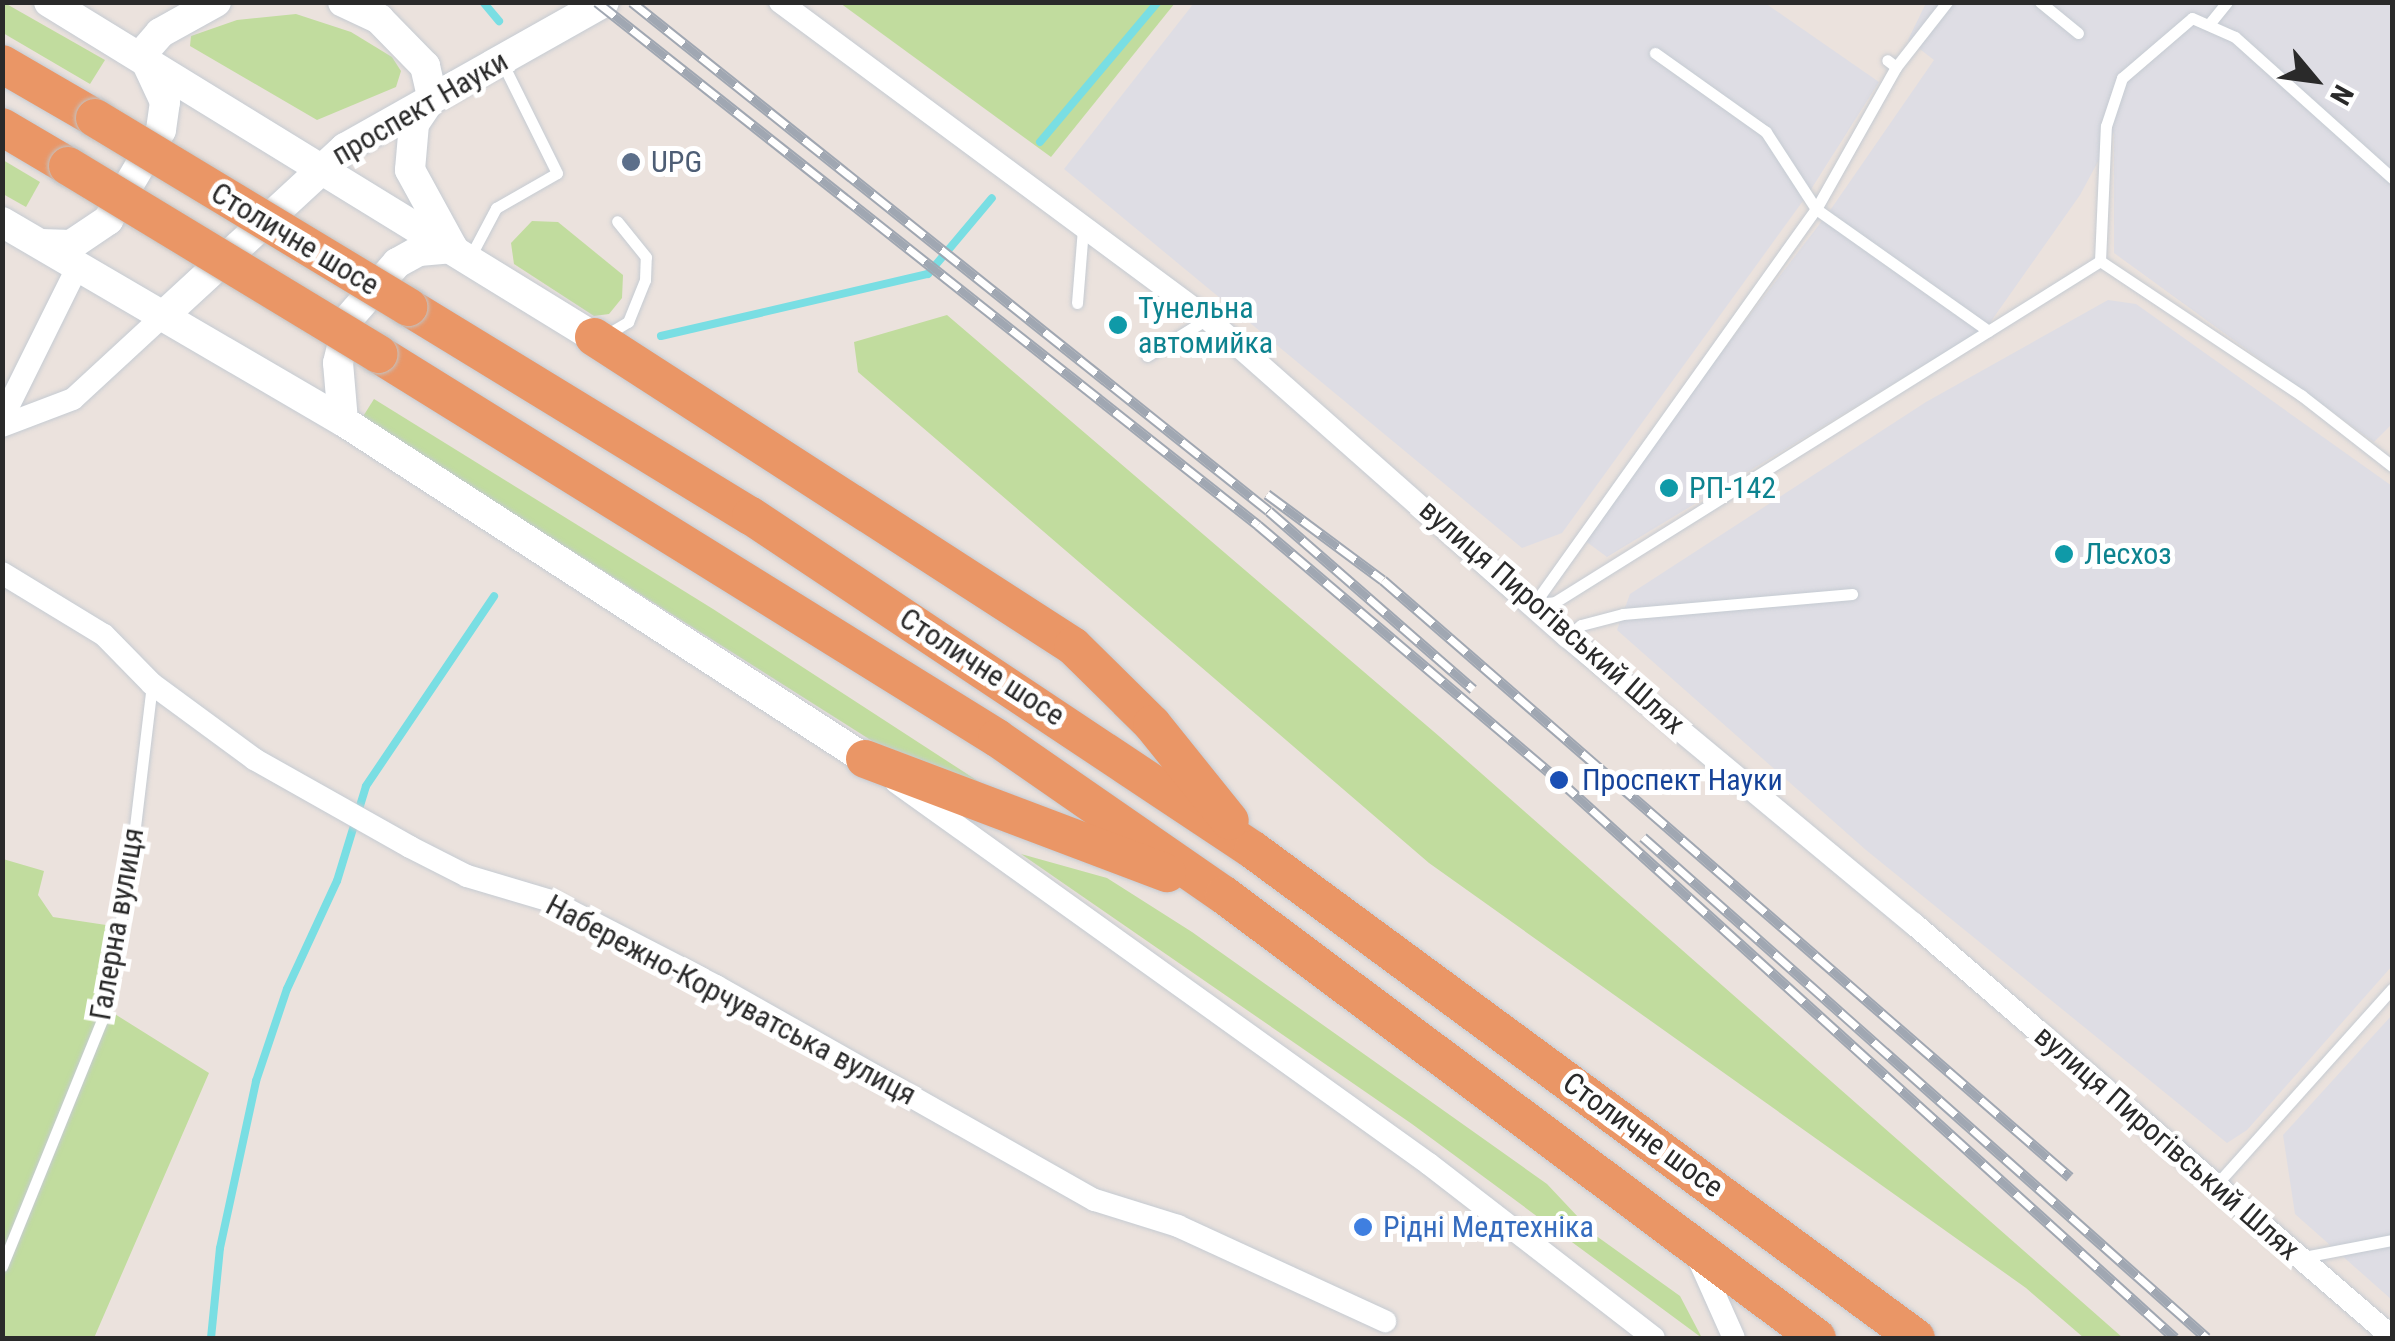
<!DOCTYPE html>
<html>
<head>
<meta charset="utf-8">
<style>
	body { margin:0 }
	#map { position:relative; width:2395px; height:1341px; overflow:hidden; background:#ebe2dd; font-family:"Roboto Condensed",sans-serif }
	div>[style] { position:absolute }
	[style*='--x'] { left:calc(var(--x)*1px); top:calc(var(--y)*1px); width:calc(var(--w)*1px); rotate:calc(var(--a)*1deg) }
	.industrial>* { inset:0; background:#dedde4 }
	.green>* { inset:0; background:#c1dc9e }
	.stream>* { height:8px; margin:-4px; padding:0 4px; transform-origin:4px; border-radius:4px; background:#79dee3 }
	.roads { filter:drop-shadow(0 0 2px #c5cbd2) drop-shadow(0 0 2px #c5cbd2) }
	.service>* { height:11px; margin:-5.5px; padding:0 5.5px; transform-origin:5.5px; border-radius:5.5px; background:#fff }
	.minor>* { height:22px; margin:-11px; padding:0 11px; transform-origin:11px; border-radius:11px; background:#fff }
	.secondary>* { height:30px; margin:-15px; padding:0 15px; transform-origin:15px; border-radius:15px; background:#fff }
	.trunk>* { height:38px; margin:-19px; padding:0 19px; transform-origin:19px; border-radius:19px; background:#ea9666 }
	.rail>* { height:11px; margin-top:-5.5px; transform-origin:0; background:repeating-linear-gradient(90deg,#fff 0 22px,#a0a7b2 0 44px); box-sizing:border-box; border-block:2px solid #a0a7b2 }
	.bridges { filter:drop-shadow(0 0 2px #c3c3c3) drop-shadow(0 0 2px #c3c3c3) }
	.trunk-bridge>* { height:38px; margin:-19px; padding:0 19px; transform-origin:19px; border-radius:19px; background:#ea9666 }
	.dots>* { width:28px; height:28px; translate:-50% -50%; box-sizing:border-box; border:5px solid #fff; border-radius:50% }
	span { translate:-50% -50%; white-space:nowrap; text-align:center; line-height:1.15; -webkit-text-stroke:10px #fff; paint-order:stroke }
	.street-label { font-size:30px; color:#2a2a2a }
	.service-label { font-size:30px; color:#4e5e75 }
	.left { translate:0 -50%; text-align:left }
	.culture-label { font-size:30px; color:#0d838f }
	.transit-label { font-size:30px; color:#164399 }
	.shop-label { font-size:30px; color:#366cbe }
	.frame { position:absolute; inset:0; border:5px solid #2a2a2a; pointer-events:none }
	.north { position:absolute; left:2265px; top:30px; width:100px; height:100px; -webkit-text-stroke:8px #fff; paint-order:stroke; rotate:119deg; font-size:28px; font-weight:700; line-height:40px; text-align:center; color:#2a2a2a }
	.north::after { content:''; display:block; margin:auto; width:35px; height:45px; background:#2a2a2a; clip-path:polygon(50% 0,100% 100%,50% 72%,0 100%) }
</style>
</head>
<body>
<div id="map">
	<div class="industrial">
		<i style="clip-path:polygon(1194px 3px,1765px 3px,1879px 82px,1808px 194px,1562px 533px,1522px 548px,1064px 169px)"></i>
		<i style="clip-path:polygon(1926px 3px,2392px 3px,2392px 424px,2374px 442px,2114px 253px,2114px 132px,2080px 195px,1987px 327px,1607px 557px,1580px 537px,1831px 209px,1934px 60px,1908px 40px)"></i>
		<i style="clip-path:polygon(2108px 300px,2136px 304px,2392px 486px,2392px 966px,2247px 1130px,2227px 1143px,1866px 850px,1617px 630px,1630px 594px,1926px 402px)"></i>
		<i style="clip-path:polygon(2392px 1015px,2392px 1300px,2295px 1214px,2283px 1135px)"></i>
	</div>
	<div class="green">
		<i style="clip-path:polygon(3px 2px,105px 60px,90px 84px,3px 33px)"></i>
		<i style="clip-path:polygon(840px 3px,1175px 3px,1051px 157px)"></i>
		<i style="clip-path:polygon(296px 14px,351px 32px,392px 57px,401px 71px,396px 87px,317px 120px,190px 46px,191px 36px,237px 20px)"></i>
		<i style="clip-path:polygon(3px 160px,40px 182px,26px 207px,3px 194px)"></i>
		<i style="clip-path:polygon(532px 221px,558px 222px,623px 275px,622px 298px,609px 314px,594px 316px,514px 264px,511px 243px)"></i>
		<i style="clip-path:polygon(947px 315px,1440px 737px,2123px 1338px,2084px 1338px,2026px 1288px,1429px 863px,858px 372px,854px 342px)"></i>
		<i style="clip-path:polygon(374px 399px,713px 609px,1001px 796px,899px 758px,362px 418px)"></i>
		<i style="clip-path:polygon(1021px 854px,1107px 878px,1192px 932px,1547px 1184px,1595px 1235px,1680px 1296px,1702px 1338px,1412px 1124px)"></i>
		<i style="clip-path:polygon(3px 859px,44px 871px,38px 895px,53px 917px,106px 925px,94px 1001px,209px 1073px,94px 1338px,3px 1338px)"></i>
	</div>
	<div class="stream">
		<i style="--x:483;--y:2;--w:25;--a:50"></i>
		<i style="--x:1040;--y:142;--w:183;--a:-49.9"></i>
		<i style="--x:661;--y:336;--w:274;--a:-13.1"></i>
		<i style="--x:928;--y:274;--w:99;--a:-49.9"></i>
		<i style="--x:211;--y:1338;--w:90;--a:-84.3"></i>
		<i style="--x:220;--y:1248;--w:171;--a:-77.8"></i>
		<i style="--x:256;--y:1081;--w:97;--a:-71.4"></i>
		<i style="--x:287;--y:989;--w:119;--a:-65.2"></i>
		<i style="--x:337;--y:881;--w:99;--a:-73"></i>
		<i style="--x:366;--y:786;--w:229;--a:-56"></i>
	</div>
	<div class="roads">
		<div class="service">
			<i style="--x:2040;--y:2;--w:49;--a:39.2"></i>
			<i style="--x:2210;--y:23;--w:27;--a:-51"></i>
			<i style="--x:1655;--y:53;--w:136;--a:35.4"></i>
			<i style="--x:1766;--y:132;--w:92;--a:57"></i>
			<i style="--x:1816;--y:209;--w:211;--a:35.3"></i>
			<i style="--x:1896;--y:67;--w:83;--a:-51.9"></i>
			<i style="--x:469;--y:259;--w:58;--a:-62.1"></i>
			<i style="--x:496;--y:208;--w:70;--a:-29.8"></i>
			<i style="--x:557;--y:173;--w:122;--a:-116.4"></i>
			<i style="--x:2100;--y:261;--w:242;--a:33.7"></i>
			<i style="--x:2301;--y:395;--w:115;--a:38"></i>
			<i style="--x:1077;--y:303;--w:75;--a:-85.4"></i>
			<i style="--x:606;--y:335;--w:26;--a:-31"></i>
			<i style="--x:628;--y:322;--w:45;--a:-68"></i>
			<i style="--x:645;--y:280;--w:23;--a:-88"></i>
			<i style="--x:646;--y:257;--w:46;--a:-128.9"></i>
			<i style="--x:1147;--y:356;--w:70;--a:-31.7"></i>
			<i style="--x:1534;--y:604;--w:21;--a:-5"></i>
			<i style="--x:1555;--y:602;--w:643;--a:-32.03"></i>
			<i style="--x:2100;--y:261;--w:135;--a:-87.5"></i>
			<i style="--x:2106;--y:126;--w:51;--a:-71.6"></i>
			<i style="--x:2122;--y:78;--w:92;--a:-40.6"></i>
			<i style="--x:2192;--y:18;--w:47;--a:23.8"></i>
			<i style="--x:2235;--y:37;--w:211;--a:41.9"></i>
			<i style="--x:1534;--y:604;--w:485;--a:-54.5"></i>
			<i style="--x:1816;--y:209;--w:163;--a:-60.6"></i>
			<i style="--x:1896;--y:67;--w:11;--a:-142"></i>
			<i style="--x:1568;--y:636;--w:17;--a:-40"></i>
			<i style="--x:1581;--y:625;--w:43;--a:-14.7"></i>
			<i style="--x:1623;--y:614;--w:230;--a:-5"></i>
			<i style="--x:2215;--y:1186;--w:265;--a:-48.1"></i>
			<i style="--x:2303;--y:1257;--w:91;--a:-10.8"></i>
			<i style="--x:2;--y:1266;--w:266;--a:-67.9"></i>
			<i style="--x:102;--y:1020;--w:146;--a:-79.3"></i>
			<i style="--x:129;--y:877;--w:194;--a:-83.2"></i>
		</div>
		<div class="minor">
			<i style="--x:780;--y:2;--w:533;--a:36.53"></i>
			<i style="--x:1208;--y:319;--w:480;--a:41.5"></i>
			<i style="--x:1568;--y:637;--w:450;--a:39.7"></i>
			<i style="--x:1914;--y:924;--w:632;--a:40.83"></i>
			<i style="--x:2;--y:419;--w:171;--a:-63.6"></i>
			<i style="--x:2;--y:426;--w:76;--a:-20.8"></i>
			<i style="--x:73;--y:399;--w:122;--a:-42.7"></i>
			<i style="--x:2;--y:573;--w:119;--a:31.3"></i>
			<i style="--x:104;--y:635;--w:69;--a:45.6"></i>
			<i style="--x:152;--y:684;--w:127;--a:36.3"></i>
			<i style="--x:254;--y:759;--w:179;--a:29.4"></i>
			<i style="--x:410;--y:847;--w:64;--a:27"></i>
			<i style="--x:467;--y:876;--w:88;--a:16.6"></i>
			<i style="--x:551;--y:901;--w:186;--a:27.3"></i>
			<i style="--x:716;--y:986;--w:435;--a:29.5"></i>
			<i style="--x:1095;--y:1200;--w:87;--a:17.4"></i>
			<i style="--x:1178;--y:1226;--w:228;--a:24.7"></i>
			<i style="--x:896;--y:782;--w:656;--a:35.63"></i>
			<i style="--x:1429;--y:1164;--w:284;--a:37.7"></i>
			<i style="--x:1695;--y:1251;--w:95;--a:65.9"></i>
		</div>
		<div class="secondary">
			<i style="--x:49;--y:2;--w:640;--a:31.58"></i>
			<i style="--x:343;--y:2;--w:40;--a:25"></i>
			<i style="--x:379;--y:19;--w:66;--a:45.6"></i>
			<i style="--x:425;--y:66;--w:32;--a:77"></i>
			<i style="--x:432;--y:97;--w:32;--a:124"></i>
			<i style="--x:414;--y:124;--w:46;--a:95"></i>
			<i style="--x:410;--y:170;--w:85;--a:61.3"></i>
			<i style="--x:142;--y:54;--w:28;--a:-49"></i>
			<i style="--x:160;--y:33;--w:64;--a:-29"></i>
			<i style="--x:2;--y:222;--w:395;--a:30.3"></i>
			<i style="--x:343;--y:421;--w:622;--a:32.92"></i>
			<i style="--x:41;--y:244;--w:30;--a:2"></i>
			<i style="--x:71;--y:245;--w:45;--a:-34"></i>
			<i style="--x:108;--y:220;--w:104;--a:-59.5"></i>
			<i style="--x:161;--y:130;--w:28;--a:-82"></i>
			<i style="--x:165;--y:102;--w:50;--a:-115"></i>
			<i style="--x:163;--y:316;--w:248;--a:-42.7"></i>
			<i style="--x:345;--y:148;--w:297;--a:-29.4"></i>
			<i style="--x:343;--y:421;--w:58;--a:-94.9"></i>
			<i style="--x:338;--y:363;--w:46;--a:-76.3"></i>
			<i style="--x:349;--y:318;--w:73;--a:-48.9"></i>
			<i style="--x:397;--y:263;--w:25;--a:-29"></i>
			<i style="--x:419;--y:251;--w:34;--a:-5"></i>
		</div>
		<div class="trunk">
			<i style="--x:2;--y:64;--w:108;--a:30.1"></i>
			<i style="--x:2;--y:127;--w:77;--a:30.6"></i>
			<i style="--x:408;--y:307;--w:402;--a:31.4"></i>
			<i style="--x:751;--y:516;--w:603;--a:33.64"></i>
			<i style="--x:1253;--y:850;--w:823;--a:36.35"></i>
			<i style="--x:594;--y:337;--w:570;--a:32.83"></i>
			<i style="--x:1073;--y:646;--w:111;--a:44.6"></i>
			<i style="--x:1152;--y:724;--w:124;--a:51.2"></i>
			<i style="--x:378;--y:354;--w:728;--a:31.81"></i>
			<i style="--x:997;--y:738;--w:276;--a:34.7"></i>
			<i style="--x:1224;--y:895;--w:740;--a:36.76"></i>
			<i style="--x:865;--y:759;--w:323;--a:20.7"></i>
		</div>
	</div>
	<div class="rail">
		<i style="--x:597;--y:2;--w:843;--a:38.35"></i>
		<i style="--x:1258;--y:525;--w:394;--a:40.3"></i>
		<i style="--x:1559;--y:780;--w:831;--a:42.17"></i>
		<i style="--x:632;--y:2;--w:815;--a:38.63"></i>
		<i style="--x:1269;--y:511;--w:271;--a:41.1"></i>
		<i style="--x:1267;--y:494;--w:144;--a:36.6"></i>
		<i style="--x:1383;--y:580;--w:910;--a:40.99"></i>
		<i style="--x:1643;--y:837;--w:754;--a:41.61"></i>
	</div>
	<div class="bridges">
		<div class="trunk-bridge">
			<i style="--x:95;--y:118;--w:366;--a:31.1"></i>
			<i style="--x:68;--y:166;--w:363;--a:31.2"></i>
		</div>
	</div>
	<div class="dots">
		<i style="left:631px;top:162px;background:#5c6f8a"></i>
		<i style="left:1118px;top:325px;background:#0f9aa8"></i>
		<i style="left:1669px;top:488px;background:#0f9aa8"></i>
		<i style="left:2064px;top:554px;background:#0f9aa8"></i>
		<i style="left:1559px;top:780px;background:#1a4fb4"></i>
		<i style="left:1363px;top:1227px;background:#3f7fe0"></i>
	</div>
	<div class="street-label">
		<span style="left:420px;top:108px;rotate:-30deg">проспект Науки</span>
		<span style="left:295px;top:239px;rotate:31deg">Столичне шосе</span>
		<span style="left:1552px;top:617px;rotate:41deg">вулиця Пирогівський Шлях</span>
		<span style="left:982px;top:667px;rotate:33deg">Столичне шосе</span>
		<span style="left:117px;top:924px;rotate:-80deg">Галерна вулиця</span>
		<span style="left:731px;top:1000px;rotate:28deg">Набережно-Корчуватська вулиця</span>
		<span style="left:1643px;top:1135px;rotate:36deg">Столичне шосе</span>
		<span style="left:2167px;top:1143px;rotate:41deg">вулиця Пирогівський Шлях</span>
	</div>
	<div class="service-label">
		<span class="left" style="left:651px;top:162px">UPG</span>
	</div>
	<div class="culture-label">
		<span class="left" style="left:1138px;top:325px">Тунельна<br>автомийка</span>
		<span class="left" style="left:1689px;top:488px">РП-142</span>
		<span class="left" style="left:2084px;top:554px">Лесхоз</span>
	</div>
	<div class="transit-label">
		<span class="left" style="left:1582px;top:780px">Проспект Науки</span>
	</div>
	<div class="shop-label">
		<span class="left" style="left:1383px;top:1227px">Рідні Медтехніка</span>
	</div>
	<div class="frame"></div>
	<div class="north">N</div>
</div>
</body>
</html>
